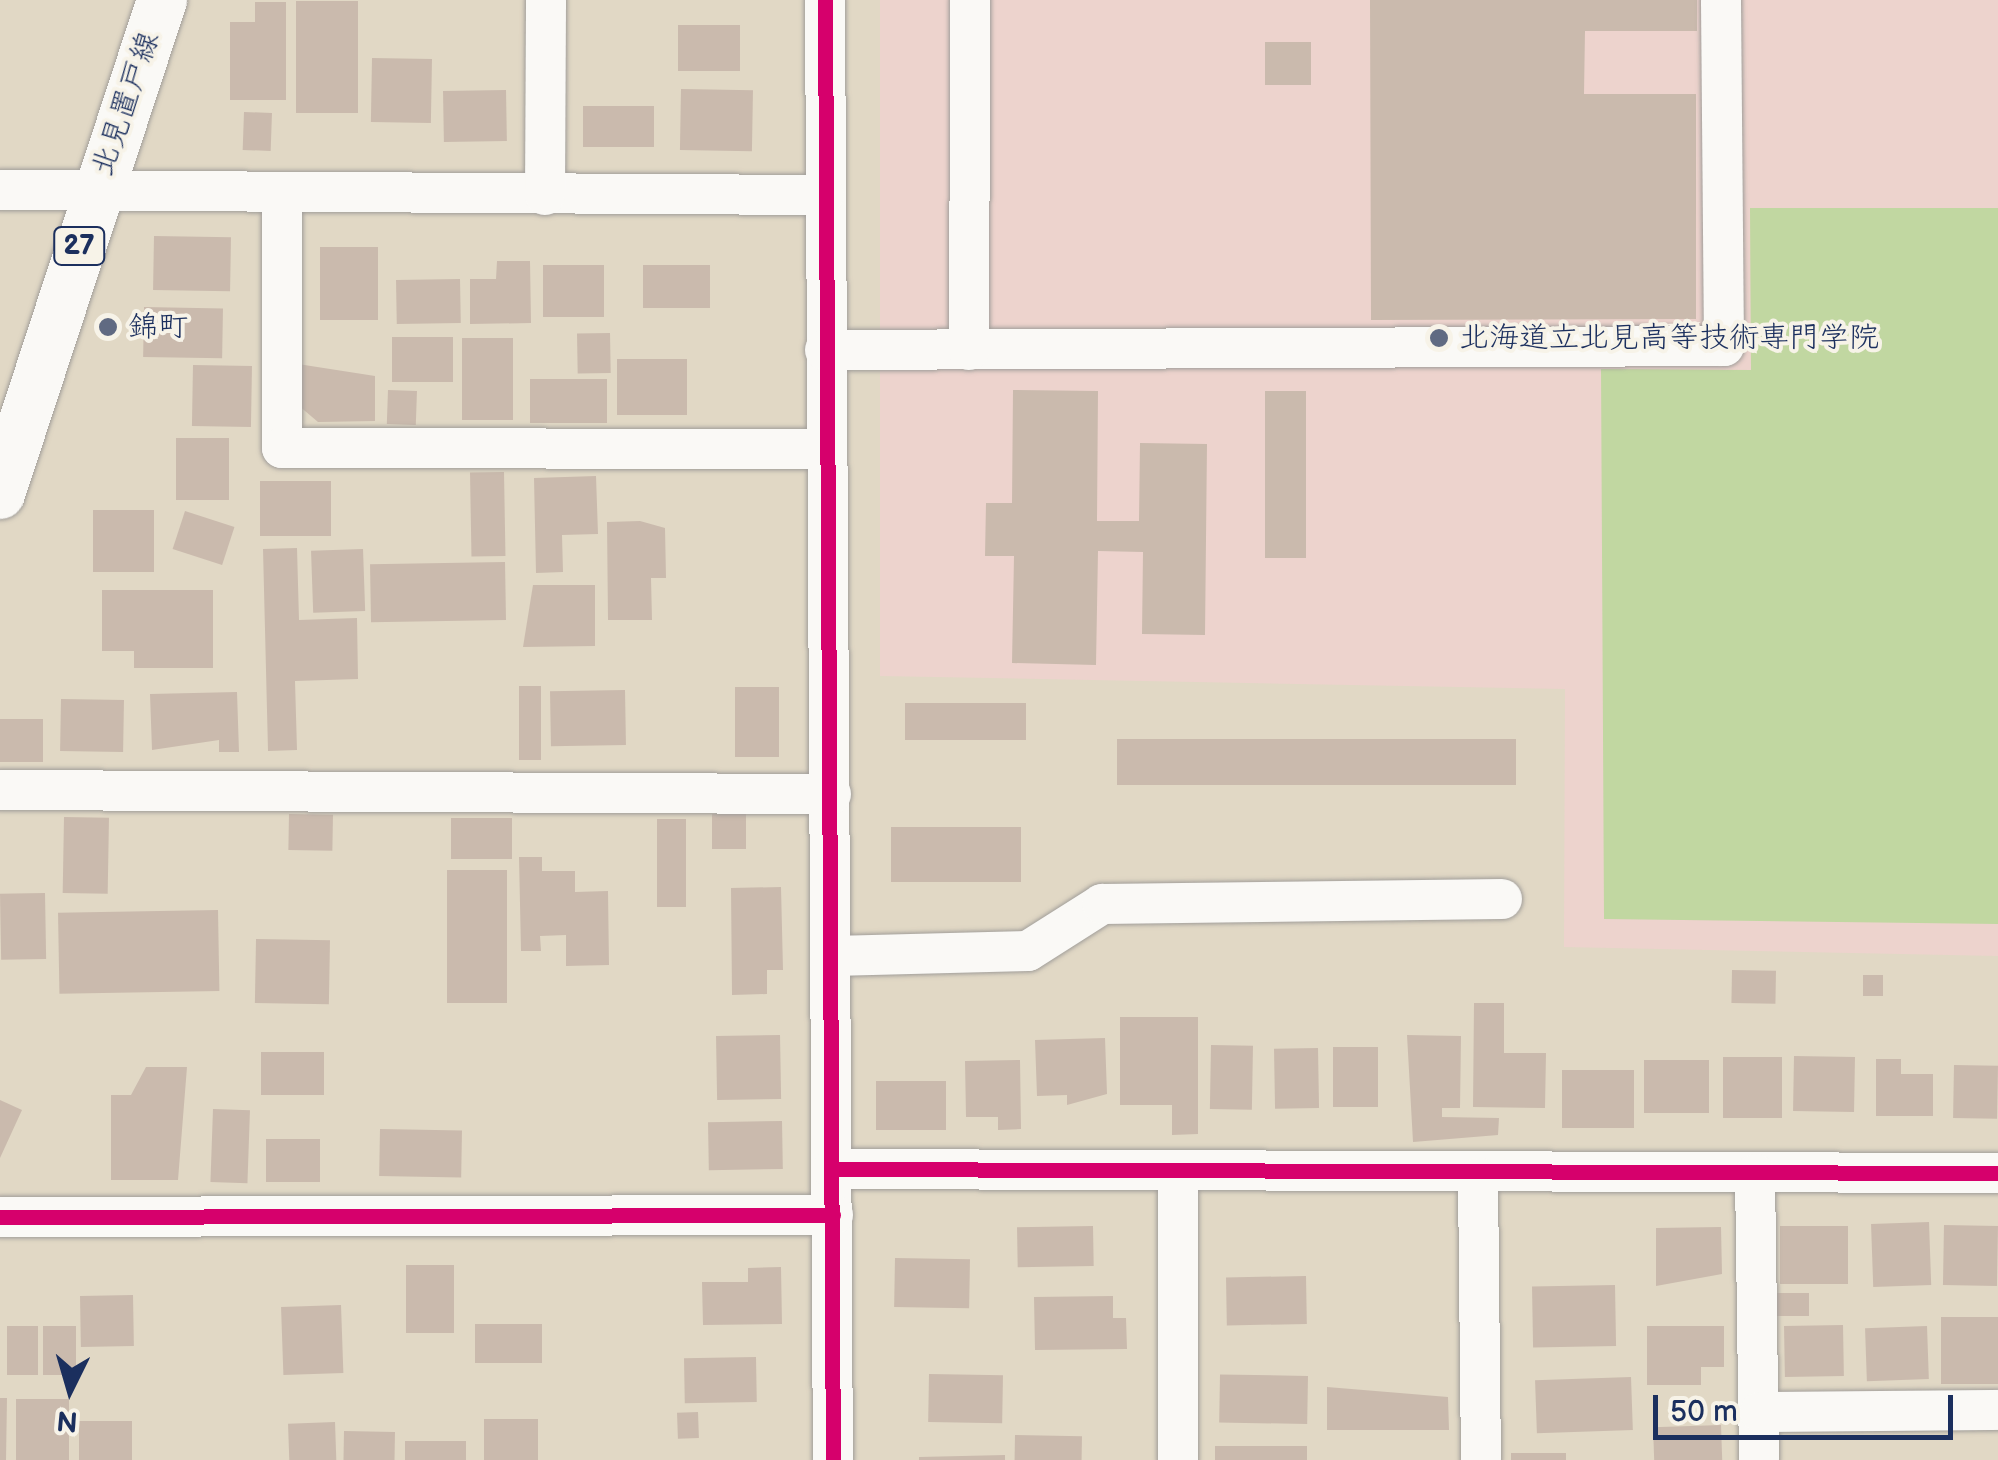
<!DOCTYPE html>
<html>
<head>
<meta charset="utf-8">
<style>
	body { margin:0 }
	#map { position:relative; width:1998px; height:1460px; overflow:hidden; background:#e1d8c5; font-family:"Balsamiq Sans","Klee One",sans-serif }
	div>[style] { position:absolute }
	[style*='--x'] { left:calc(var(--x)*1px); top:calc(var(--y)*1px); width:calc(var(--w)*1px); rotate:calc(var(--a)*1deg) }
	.built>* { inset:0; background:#edd3cd }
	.green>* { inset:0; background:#c1d7a1 }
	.building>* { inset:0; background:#cabaad; transform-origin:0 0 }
	.roads { filter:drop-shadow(0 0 2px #a19e9a) drop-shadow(0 0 2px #a19e9a) }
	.minor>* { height:40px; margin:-20px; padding:0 20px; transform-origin:20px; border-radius:20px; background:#faf9f6 }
	.major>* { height:50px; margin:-25px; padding:0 25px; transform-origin:25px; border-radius:25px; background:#faf9f6 }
	.cycleway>* { height:15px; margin:-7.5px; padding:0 7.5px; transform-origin:7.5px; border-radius:7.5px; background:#d6006c }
	.dots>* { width:28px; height:28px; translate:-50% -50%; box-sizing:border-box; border:5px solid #f7f3e8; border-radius:50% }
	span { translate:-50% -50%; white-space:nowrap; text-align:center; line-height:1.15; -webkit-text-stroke:8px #f7f3e8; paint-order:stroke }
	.shield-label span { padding:2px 8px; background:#f7f3e8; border:2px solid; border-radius:8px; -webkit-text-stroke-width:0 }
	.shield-label { font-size:28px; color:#1b2f5e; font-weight:700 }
	.street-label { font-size:30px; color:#1b2f5e }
	.poi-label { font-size:30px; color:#1b2f5e }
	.left { translate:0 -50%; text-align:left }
	.north { position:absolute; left:20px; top:1340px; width:100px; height:100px; -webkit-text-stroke:8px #f7f3e8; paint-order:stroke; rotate:185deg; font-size:28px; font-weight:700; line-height:40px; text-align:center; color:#1b2f5e }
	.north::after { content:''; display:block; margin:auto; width:35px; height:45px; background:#1b2f5e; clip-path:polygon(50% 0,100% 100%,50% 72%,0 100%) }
	.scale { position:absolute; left:1653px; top:1395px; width:300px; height:45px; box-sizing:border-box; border:5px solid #1b2f5e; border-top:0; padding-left:12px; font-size:30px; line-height:35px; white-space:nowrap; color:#1b2f5e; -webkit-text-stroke:8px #f7f3e8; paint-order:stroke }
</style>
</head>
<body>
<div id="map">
	<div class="built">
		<i style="clip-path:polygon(880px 0,1998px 0,1998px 956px,1564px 947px,1565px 689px,880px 676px)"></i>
	</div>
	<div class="green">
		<i style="clip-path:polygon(1750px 208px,1998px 208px,1998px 924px,1604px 919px,1601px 369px,1751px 370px)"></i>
	</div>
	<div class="building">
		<i style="clip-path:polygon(1370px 0,1697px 0,1697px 31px,1585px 31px,1584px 94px,1696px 94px,1696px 319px,1371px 320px)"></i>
		<i style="left:296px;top:1px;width:62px;height:112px"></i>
		<i style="clip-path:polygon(255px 2px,286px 2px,286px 100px,230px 100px,230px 22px,255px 22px)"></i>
		<i style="left:740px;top:25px;width:46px;height:62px;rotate:90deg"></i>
		<i style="left:1265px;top:42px;width:46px;height:43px"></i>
		<i style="left:372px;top:58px;width:60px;height:64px;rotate:1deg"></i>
		<i style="left:681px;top:89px;width:72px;height:61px;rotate:1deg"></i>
		<i style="left:506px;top:90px;width:51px;height:63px;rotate:89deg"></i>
		<i style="left:583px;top:106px;width:71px;height:41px"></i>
		<i style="left:244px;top:112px;width:28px;height:38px;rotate:2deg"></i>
		<i style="left:154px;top:236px;width:77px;height:54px;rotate:1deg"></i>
		<i style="left:320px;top:247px;width:58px;height:73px"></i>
		<i style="clip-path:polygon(497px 261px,530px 261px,531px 323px,470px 324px,470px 279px,496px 279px)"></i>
		<i style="left:543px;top:265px;width:61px;height:52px"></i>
		<i style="left:643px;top:265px;width:67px;height:43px"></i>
		<i style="left:460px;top:279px;width:44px;height:64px;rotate:89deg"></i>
		<i style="left:144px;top:307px;width:79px;height:50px;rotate:1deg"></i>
		<i style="left:610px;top:333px;width:40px;height:33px;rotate:89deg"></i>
		<i style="left:392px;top:337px;width:61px;height:45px"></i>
		<i style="left:462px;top:338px;width:51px;height:82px"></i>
		<i style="left:617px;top:359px;width:70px;height:56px"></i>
		<i style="clip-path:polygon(298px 364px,375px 376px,375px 421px,318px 422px,298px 405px)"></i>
		<i style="left:193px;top:365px;width:59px;height:61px;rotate:1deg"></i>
		<i style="left:607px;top:379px;width:44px;height:77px;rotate:90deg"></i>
		<i style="left:388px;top:390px;width:29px;height:34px;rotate:2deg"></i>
		<i style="clip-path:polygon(1013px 390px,1098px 391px,1097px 521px,1139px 521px,1140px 443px,1207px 444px,1205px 635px,1142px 634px,1143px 552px,1098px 551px,1096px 665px,1012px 663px,1014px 556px,985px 556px,986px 503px,1012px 503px)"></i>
		<i style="left:1265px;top:391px;width:41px;height:167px"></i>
		<i style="left:176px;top:438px;width:53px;height:62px"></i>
		<i style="left:504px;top:472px;width:84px;height:34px;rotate:89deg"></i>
		<i style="clip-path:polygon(596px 476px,598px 534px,562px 535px,563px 572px,536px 573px,534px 478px)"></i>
		<i style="left:331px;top:481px;width:55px;height:71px;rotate:90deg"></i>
		<i style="left:93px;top:510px;width:61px;height:62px"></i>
		<i style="left:185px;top:511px;width:52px;height:40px;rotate:18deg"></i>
		<i style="clip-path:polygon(640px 521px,665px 528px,666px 578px,651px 578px,652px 620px,608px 620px,607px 522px)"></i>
		<i style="clip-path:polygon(297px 548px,299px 620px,357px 618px,358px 679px,295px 681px,297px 750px,268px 751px,263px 549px)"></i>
		<i style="left:363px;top:549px;width:62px;height:52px;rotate:88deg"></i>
		<i style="left:505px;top:562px;width:58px;height:135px;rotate:89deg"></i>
		<i style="clip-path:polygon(533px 585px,595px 585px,595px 646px,523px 647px)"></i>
		<i style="clip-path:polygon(102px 590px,213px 590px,213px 668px,134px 668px,134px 651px,102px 651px)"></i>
		<i style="left:519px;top:686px;width:22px;height:74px"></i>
		<i style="left:735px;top:687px;width:44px;height:70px"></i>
		<i style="left:625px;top:690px;width:55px;height:75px;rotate:89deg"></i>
		<i style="clip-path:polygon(237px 692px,239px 752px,219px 752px,219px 740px,152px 750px,150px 694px)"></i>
		<i style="left:61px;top:699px;width:63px;height:52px;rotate:1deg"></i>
		<i style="left:905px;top:703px;width:121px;height:37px"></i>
		<i style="left:0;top:719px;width:43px;height:43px"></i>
		<i style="left:1117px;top:739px;width:399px;height:46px"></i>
		<i style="left:289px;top:814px;width:44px;height:36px;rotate:1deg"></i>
		<i style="left:712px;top:814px;width:34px;height:35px"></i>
		<i style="left:64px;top:817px;width:45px;height:76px;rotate:1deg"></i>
		<i style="left:451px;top:818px;width:61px;height:41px"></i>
		<i style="left:657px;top:819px;width:29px;height:88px"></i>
		<i style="left:891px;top:827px;width:130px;height:55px"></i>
		<i style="clip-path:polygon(519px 857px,542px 857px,542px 871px,575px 871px,575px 892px,608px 891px,609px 965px,566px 966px,566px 935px,540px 936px,541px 951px,521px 951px)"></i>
		<i style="left:447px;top:870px;width:60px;height:133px"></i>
		<i style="clip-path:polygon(781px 887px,783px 970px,767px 970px,767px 994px,732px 995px,731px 888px)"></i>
		<i style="left:45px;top:893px;width:66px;height:45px;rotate:89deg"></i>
		<i style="left:218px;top:910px;width:81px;height:160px;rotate:89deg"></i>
		<i style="left:256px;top:939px;width:74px;height:64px;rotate:1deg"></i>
		<i style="left:1732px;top:970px;width:44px;height:33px;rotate:1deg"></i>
		<i style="left:1863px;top:975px;width:20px;height:21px"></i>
		<i style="clip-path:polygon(1474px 1003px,1504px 1003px,1504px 1053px,1546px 1053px,1545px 1108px,1473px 1107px)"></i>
		<i style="clip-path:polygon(1120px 1017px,1198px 1017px,1198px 1134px,1172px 1135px,1172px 1105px,1120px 1105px)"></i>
		<i style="left:780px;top:1035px;width:64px;height:64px;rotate:89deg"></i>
		<i style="clip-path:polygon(1407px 1035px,1461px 1036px,1460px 1108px,1442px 1108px,1442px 1117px,1499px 1118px,1498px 1135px,1413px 1142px)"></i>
		<i style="clip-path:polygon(1105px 1038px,1107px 1094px,1067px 1105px,1067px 1095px,1037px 1096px,1035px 1040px)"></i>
		<i style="left:1211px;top:1045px;width:42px;height:64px;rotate:1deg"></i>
		<i style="left:1333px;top:1047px;width:45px;height:60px"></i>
		<i style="left:1318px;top:1048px;width:60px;height:44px;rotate:89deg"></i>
		<i style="left:261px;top:1052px;width:63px;height:43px"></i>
		<i style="left:1794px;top:1056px;width:61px;height:55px;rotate:1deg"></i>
		<i style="left:1723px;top:1057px;width:59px;height:61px"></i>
		<i style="clip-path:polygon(1876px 1059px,1901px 1059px,1901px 1074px,1933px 1074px,1933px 1116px,1876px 1116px)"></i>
		<i style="clip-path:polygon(1020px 1060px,1021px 1129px,998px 1130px,998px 1117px,966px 1117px,965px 1061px)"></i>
		<i style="left:1709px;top:1060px;width:53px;height:65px;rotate:90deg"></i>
		<i style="left:1954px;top:1065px;width:44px;height:53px;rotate:1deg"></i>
		<i style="clip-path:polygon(146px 1067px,187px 1067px,178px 1180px,111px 1180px,111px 1095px,131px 1095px)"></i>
		<i style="left:1634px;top:1070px;width:58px;height:72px;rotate:90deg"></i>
		<i style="left:876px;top:1081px;width:70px;height:49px"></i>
		<i style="clip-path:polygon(0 1100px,22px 1110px,0 1158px)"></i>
		<i style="left:213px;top:1109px;width:37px;height:73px;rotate:2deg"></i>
		<i style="left:782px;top:1121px;width:48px;height:74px;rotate:89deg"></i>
		<i style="left:380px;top:1129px;width:82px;height:47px;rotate:1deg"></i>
		<i style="left:266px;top:1139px;width:54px;height:43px"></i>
		<i style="left:1929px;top:1222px;width:63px;height:58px;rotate:88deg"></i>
		<i style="left:1944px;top:1225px;width:54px;height:60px;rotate:1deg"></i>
		<i style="left:1093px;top:1226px;width:40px;height:76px;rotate:89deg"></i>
		<i style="left:1780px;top:1226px;width:68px;height:58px"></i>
		<i style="clip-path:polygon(1721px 1227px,1722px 1274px,1656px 1286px,1656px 1228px)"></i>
		<i style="left:895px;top:1258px;width:75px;height:49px;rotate:1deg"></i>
		<i style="left:406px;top:1265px;width:48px;height:68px"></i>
		<i style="clip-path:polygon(781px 1267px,782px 1324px,703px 1325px,702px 1282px,748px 1282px,748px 1268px)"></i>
		<i style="left:1306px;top:1276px;width:48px;height:80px;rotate:89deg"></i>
		<i style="left:1615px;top:1285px;width:61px;height:83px;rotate:89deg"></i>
		<i style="left:1776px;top:1293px;width:33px;height:23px"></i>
		<i style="left:133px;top:1295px;width:51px;height:53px;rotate:89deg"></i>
		<i style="clip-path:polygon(1113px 1296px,1113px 1318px,1126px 1318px,1127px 1349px,1035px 1350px,1034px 1297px)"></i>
		<i style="left:341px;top:1305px;width:68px;height:60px;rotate:88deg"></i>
		<i style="left:1998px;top:1317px;width:67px;height:57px;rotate:90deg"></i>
		<i style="left:475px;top:1324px;width:67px;height:39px"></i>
		<i style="left:1843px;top:1325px;width:51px;height:59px;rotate:89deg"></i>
		<i style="left:7px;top:1326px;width:31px;height:49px"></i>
		<i style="left:43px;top:1326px;width:33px;height:49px"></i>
		<i style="clip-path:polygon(1647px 1326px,1724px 1326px,1724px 1367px,1701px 1367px,1701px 1385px,1647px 1385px)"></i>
		<i style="left:1927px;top:1326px;width:53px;height:62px;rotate:88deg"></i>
		<i style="left:756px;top:1357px;width:45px;height:72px;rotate:89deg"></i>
		<i style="left:929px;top:1374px;width:74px;height:48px;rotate:1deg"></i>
		<i style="left:1308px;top:1376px;width:48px;height:88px;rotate:91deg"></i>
		<i style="left:1631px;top:1377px;width:53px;height:96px;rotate:88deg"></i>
		<i style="clip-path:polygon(1327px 1387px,1448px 1397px,1449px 1430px,1327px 1430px)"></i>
		<i style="clip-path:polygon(0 1398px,7px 1398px,6px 1460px,0 1460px)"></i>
		<i style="left:16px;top:1399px;width:53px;height:61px"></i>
		<i style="left:698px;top:1412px;width:26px;height:21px;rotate:88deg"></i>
		<i style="left:484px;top:1419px;width:54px;height:41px"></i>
		<i style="left:79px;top:1421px;width:53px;height:39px"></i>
		<i style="left:335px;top:1422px;width:38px;height:47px;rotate:88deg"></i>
		<i style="left:1721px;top:1425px;width:35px;height:68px;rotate:88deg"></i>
		<i style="left:344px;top:1431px;width:51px;height:29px;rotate:1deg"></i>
		<i style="left:1015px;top:1435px;width:67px;height:25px;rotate:1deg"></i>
		<i style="left:466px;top:1441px;width:19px;height:61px;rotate:90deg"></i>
		<i style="left:1307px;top:1446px;width:14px;height:92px;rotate:90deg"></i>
		<i style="left:1511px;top:1453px;width:55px;height:7px"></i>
		<i style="clip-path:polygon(1005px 1455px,1005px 1460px,919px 1460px,919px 1457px)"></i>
	</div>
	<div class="roads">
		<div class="minor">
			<i style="--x:825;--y:0;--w:1460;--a:89.69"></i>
			<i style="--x:0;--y:190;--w:824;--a:0.35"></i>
			<i style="--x:282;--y:195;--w:253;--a:90"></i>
			<i style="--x:282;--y:448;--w:543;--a:0.11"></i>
			<i style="--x:545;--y:195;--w:195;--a:-89.7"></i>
			<i style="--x:825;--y:350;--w:899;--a:-0.25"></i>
			<i style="--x:1724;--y:346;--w:346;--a:-90.5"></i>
			<i style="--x:969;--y:350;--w:350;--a:-89.8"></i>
			<i style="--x:0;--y:790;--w:831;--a:0.28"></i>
			<i style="--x:833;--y:956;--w:195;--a:-1.5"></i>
			<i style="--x:1028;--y:951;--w:88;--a:-32.4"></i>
			<i style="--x:1102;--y:904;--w:400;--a:-0.7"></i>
			<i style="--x:833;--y:1169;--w:1165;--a:0.2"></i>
			<i style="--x:1755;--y:1174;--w:286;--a:89.2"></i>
			<i style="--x:1478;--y:1178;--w:282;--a:89.4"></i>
			<i style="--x:0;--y:1217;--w:833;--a:-0.14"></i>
			<i style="--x:1760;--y:1412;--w:238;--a:-0.5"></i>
			<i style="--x:1178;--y:1460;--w:286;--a:-90"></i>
		</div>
		<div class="major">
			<i style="--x:0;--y:494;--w:520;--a:-71.84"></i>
		</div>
	</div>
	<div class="cycleway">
		<i style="--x:825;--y:0;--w:1460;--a:89.69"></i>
		<i style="--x:833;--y:1169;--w:1165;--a:0.2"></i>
		<i style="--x:0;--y:1217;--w:833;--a:-0.14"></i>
	</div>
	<div class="dots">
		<i style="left:108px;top:327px;background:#606a82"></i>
		<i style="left:1439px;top:338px;background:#606a82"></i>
	</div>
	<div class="shield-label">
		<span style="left:79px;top:246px">27</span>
	</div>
	<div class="street-label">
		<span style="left:126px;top:104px;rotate:-71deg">北見置戸線</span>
	</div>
	<div class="poi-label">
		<span class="left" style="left:128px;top:327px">錦町</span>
		<span class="left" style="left:1459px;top:338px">北海道立北見高等技術専門学院</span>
	</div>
	<div class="north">N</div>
	<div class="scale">50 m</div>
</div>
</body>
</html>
